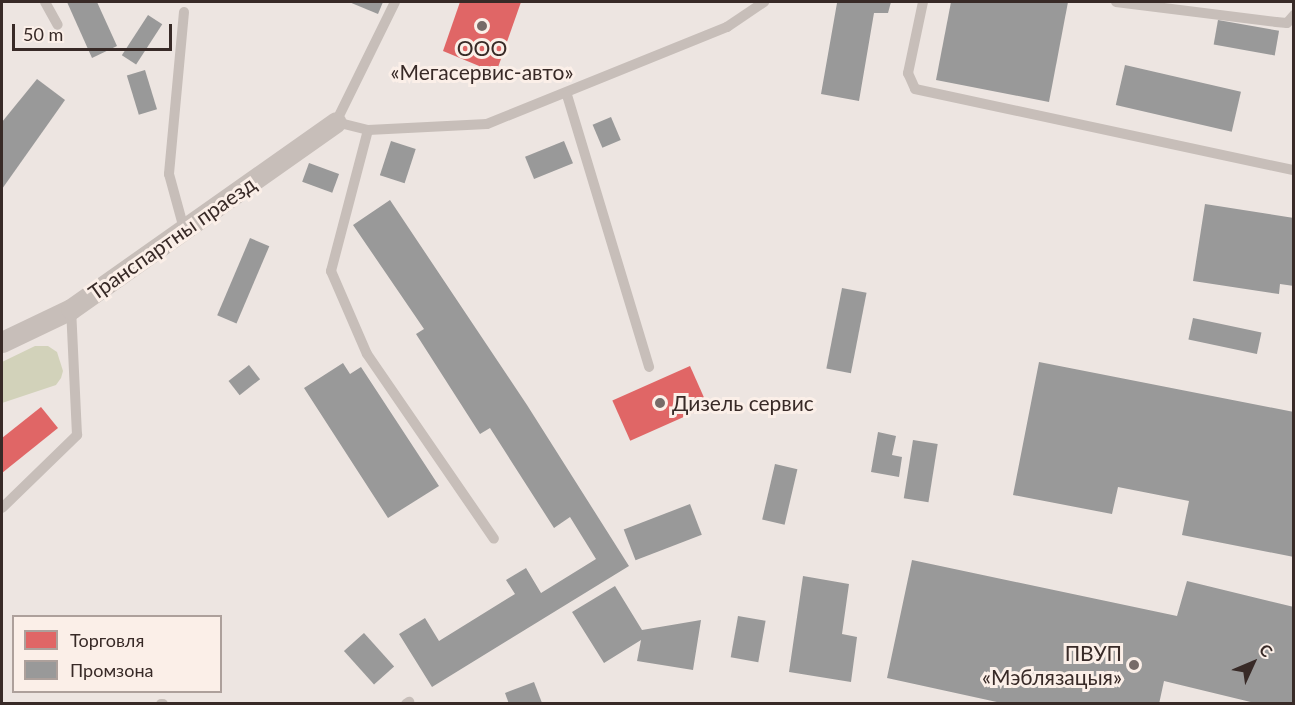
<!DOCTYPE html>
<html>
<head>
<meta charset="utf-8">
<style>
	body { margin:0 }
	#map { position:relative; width:1295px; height:705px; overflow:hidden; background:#ede5e1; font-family:Lato,sans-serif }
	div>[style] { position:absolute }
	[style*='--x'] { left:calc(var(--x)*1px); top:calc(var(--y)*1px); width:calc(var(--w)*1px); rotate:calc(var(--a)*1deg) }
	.green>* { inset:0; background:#d2d2ba }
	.shops>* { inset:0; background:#e06666; transform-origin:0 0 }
	.industry>* { inset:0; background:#999; transform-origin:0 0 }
	.lane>* { height:10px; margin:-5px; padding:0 5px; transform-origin:5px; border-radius:5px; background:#c7beb9 }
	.street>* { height:21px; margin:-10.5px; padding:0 10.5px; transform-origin:10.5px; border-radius:10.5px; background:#c7beb9 }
	.dots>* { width:16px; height:16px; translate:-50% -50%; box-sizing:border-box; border:3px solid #fbefe8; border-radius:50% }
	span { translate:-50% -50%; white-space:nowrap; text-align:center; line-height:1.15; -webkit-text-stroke:6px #fbefe8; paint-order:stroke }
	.poi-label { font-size:21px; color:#382a27 }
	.left { translate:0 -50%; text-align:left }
	.right { translate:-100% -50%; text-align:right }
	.street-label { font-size:21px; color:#382a27 }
	.frame { position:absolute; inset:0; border:3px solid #382a27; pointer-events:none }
	.legend { position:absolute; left:12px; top:615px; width:210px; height:78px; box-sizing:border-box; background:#fbefe8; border:2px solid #ada09b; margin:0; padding:8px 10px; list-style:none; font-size:18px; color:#382a27 }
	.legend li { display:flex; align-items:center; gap:12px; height:30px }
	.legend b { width:30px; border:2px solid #ada09b }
	.north { position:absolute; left:1223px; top:633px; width:60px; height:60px; -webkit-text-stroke:4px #fbefe8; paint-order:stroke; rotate:46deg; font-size:16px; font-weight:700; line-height:24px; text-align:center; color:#382a27 }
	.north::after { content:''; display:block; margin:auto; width:21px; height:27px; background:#382a27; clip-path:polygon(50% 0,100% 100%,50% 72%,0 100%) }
	.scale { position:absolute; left:12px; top:24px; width:160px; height:27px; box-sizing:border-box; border:3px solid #382a27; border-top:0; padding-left:8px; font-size:18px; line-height:21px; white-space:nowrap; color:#382a27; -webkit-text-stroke:4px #fbefe8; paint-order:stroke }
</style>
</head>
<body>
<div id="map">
	<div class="green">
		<i style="clip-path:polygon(35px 346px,48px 346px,57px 352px,63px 371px,61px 378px,56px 385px,2px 403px,2px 362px)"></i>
	</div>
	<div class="shops">
		<i style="clip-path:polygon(460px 2px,521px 2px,496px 73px,443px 51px)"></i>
		<i style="left:690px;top:366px;width:44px;height:85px;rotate:66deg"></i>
		<i style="clip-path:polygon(41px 407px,58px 428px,2px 473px,2px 438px)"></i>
	</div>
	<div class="industry">
		<i style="clip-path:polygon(67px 2px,97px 2px,117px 46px,92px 58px)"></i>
		<i style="clip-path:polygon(349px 2px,383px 2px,378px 14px)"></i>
		<i style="clip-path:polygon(848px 2px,891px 2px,888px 13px,874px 13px,859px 101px,821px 94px,837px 3px)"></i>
		<i style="clip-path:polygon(951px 2px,1068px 2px,1049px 102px,936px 80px)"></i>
		<i style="left:148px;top:15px;width:17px;height:48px;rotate:33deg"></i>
		<i style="left:1218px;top:20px;width:62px;height:25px;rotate:10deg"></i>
		<i style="left:1125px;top:65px;width:119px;height:41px;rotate:13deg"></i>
		<i style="left:145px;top:70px;width:41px;height:19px;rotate:73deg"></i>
		<i style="clip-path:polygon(37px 79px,65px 100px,2px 189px,2px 122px)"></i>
		<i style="left:611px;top:117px;width:25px;height:20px;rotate:67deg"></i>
		<i style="left:391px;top:141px;width:26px;height:36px;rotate:18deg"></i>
		<i style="left:564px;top:141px;width:24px;height:42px;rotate:68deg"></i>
		<i style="left:309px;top:163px;width:32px;height:20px;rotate:20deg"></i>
		<i style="clip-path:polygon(390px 200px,527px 405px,629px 566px,432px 687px,399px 634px,425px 618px,439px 641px,515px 594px,506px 580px,526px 568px,541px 593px,596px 559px,570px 517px,554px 528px,490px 428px,480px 434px,416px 334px,424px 329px,353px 225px)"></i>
		<i style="clip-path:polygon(1205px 204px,1294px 218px,1294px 286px,1280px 284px,1279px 294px,1193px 281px)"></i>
		<i style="left:250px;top:238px;width:21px;height:84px;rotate:23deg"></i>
		<i style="left:842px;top:288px;width:25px;height:82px;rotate:11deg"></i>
		<i style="left:1193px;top:318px;width:70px;height:22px;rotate:12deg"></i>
		<i style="clip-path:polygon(1039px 362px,1294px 412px,1294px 557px,1182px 535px,1189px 501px,1118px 487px,1112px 514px,1013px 495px)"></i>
		<i style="clip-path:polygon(343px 363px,350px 374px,361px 367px,439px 486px,388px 518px,304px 388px)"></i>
		<i style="left:249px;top:365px;width:18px;height:26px;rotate:52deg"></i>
		<i style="clip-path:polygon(878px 432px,896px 436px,892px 455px,902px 457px,899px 477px,871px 472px)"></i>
		<i style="left:913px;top:440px;width:25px;height:59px;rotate:9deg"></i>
		<i style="left:775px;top:464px;width:23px;height:57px;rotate:13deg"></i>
		<i style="left:690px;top:504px;width:33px;height:71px;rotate:69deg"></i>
		<i style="clip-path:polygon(912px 560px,1177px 616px,1187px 581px,1294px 607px,1294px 704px,1259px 704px,1164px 681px,1159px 704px,1006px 704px,887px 678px)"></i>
		<i style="clip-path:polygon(803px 576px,849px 584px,842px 634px,857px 637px,851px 682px,789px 672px)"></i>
		<i style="clip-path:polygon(615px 586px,642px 630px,701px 620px,693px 670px,637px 661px,641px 640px,604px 663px,572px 612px)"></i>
		<i style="left:738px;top:616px;width:28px;height:42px;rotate:10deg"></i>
		<i style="left:364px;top:633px;width:45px;height:27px;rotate:48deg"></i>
		<i style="clip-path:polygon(534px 682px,542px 703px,509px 704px,505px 693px)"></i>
	</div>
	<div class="lane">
		<i style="--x:45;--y:2;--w:26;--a:61"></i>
		<i style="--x:395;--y:2;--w:134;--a:116.2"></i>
		<i style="--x:336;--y:122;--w:33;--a:14"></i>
		<i style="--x:368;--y:130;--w:119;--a:-2.9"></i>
		<i style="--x:487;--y:124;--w:259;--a:-22"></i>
		<i style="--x:727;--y:27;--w:45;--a:-34"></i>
		<i style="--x:923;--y:2;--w:73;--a:101.9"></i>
		<i style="--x:908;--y:73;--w:17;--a:66"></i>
		<i style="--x:915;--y:89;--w:388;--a:12.1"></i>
		<i style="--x:1116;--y:2;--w:161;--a:7.1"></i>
		<i style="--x:1276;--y:22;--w:11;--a:5"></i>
		<i style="--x:1287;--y:23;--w:11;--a:-49"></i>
		<i style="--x:184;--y:12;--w:163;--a:95.3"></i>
		<i style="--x:169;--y:174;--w:57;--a:74.7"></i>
		<i style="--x:567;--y:95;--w:284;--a:73.2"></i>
		<i style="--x:368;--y:130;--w:146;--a:104.7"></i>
		<i style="--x:331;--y:271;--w:90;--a:66.6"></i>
		<i style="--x:367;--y:354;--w:224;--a:55.5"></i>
		<i style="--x:2;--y:508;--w:105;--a:-44.2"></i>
		<i style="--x:77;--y:435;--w:126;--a:-92.7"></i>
		<i style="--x:161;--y:704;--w:2;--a:0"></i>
		<i style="--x:406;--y:704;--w:4;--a:-34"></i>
	</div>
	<div class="street">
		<i style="--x:2;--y:342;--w:76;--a:-25.6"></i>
		<i style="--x:71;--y:309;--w:324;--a:-35.2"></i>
	</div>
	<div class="dots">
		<i style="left:482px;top:26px;background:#776b68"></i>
		<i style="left:660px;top:403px;background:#776b68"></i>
		<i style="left:1134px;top:665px;background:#776b68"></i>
	</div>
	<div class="poi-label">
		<span style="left:482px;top:60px">ООО<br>«Мегасервис-авто»</span>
		<span class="left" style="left:672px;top:403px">Дизель сервис</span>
		<span class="right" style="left:1122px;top:665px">ПВУП<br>«Мэблязацыя»</span>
	</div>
	<div class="street-label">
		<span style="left:172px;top:238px;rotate:-35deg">Транспартны праезд</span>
	</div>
	<div class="frame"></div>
	<ul class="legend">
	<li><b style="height:16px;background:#e06666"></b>Торговля</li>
	<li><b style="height:16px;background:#999"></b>Промзона</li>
	</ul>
	<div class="north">С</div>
	<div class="scale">50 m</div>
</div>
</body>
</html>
